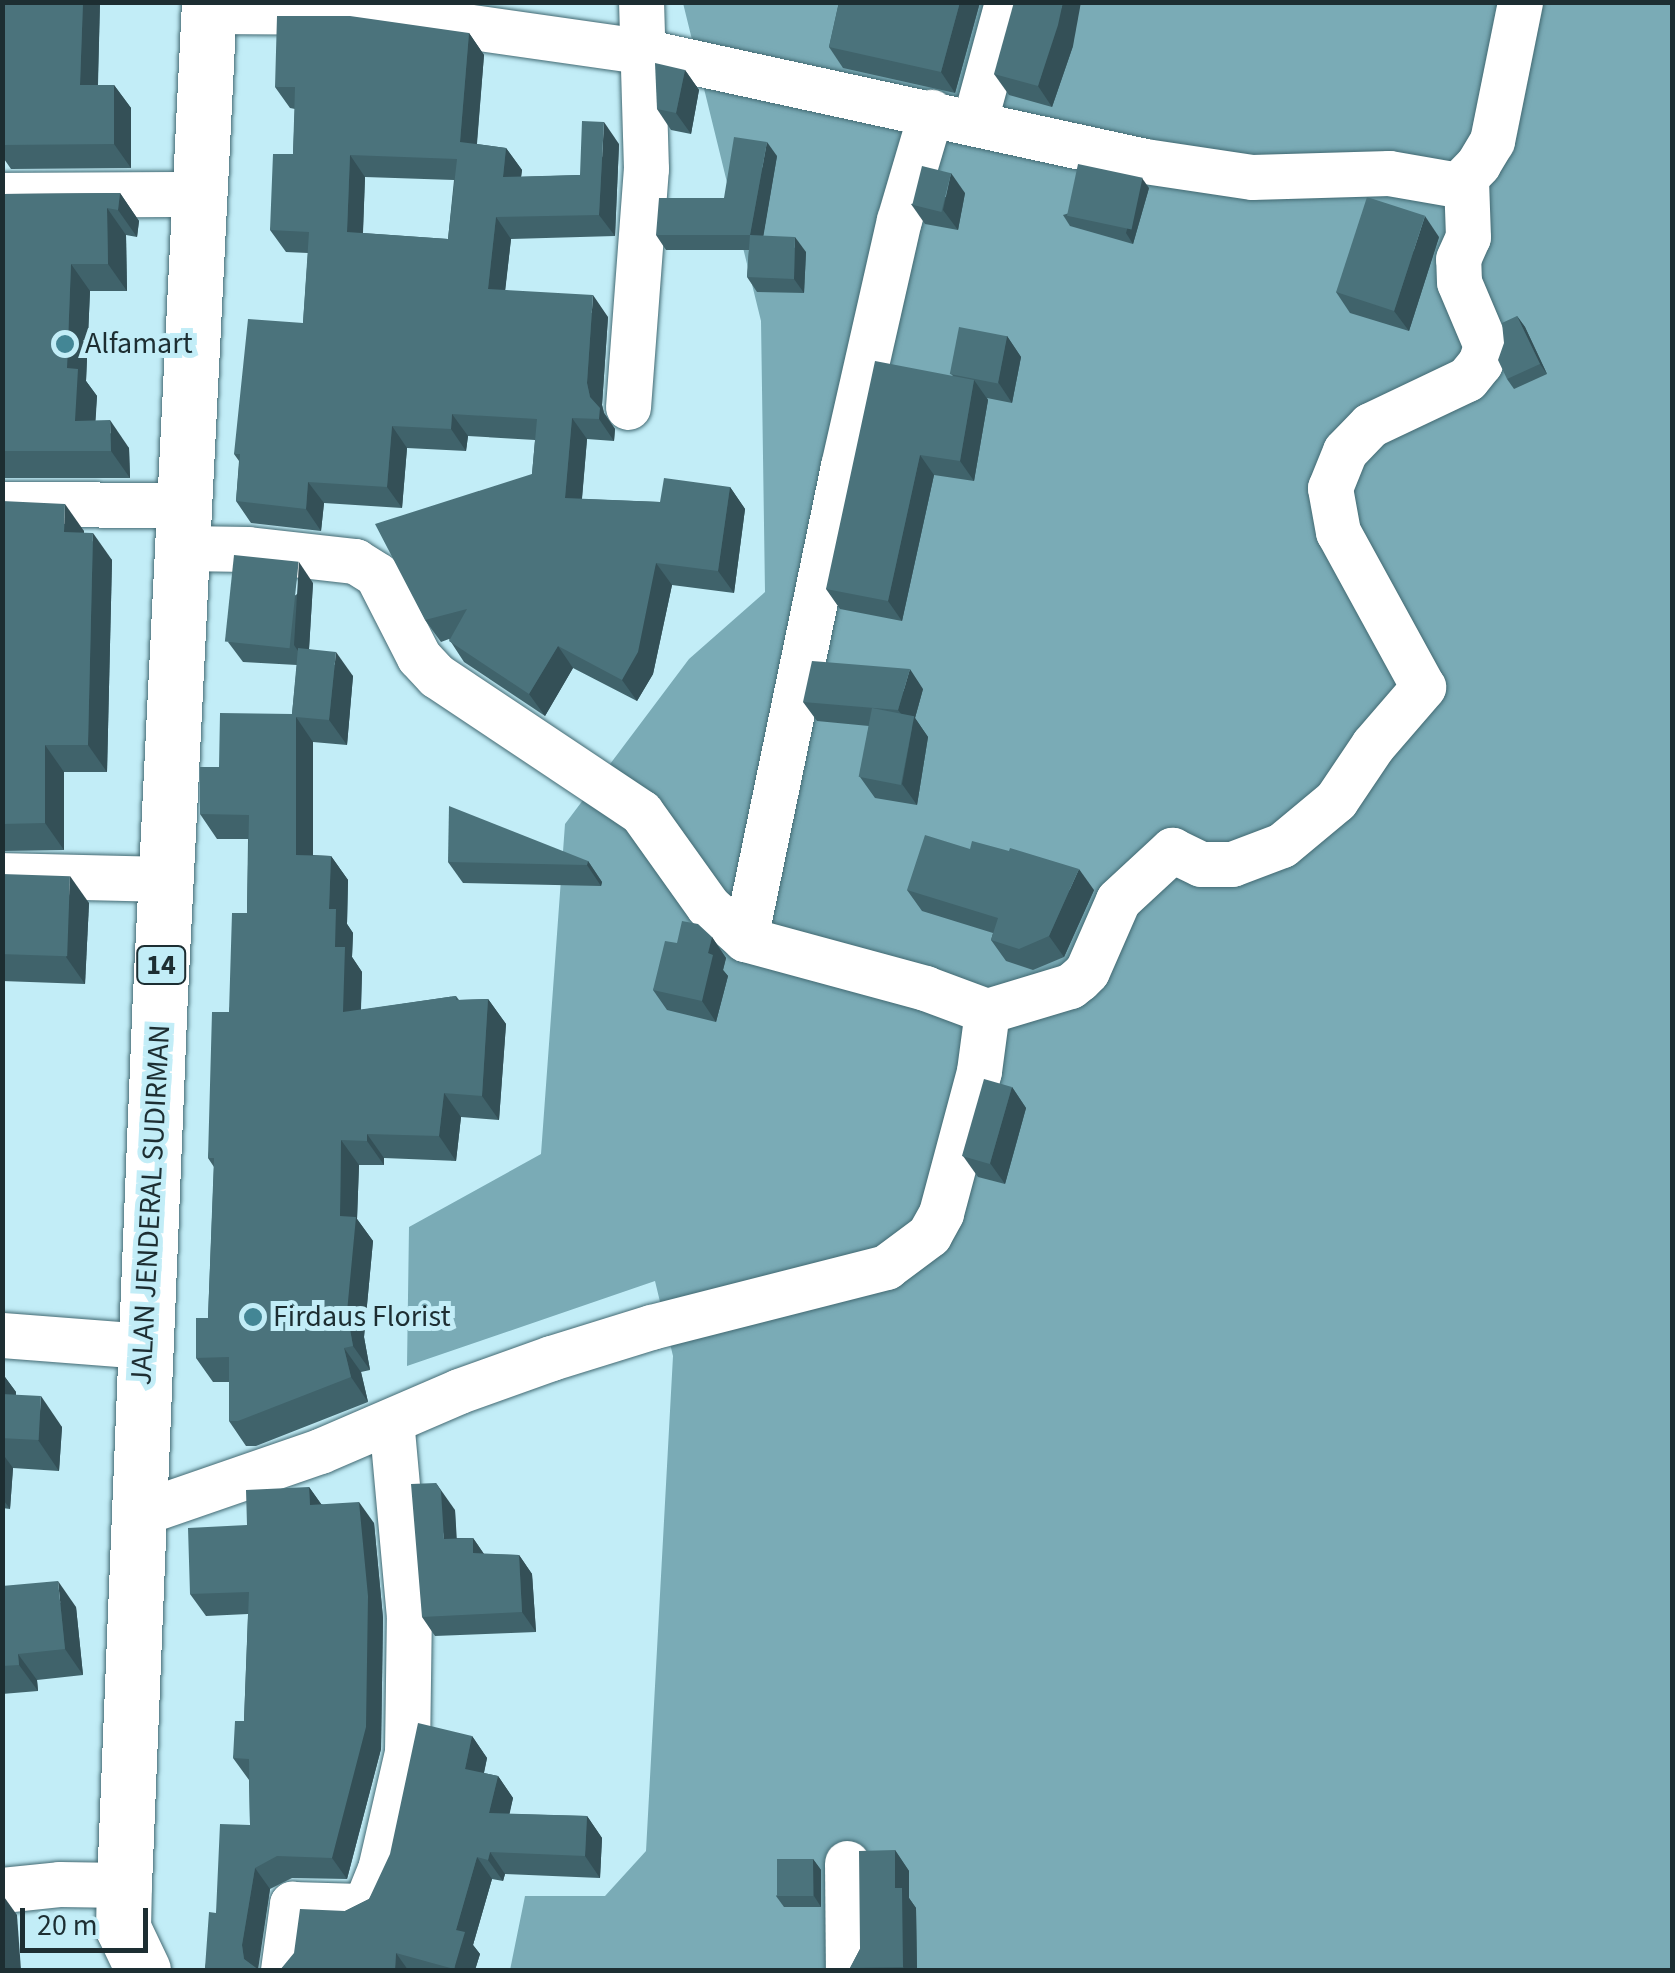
<!DOCTYPE html>
<html>
<head>
<meta charset="utf-8">
<style>
	body { margin:0 }
	#map { position:relative; width:1675px; height:1973px; overflow:hidden; background:#c2edf7; font-family:"Source Sans 3",sans-serif }
	div>[style] { position:absolute }
	[style*='--x'] { left:calc(var(--x)*1px); top:calc(var(--y)*1px); width:calc(var(--w)*1px); rotate:calc(var(--a)*1deg) }
	.forest>* { inset:0; background:#7aabb6 }
	.roads { filter:drop-shadow(0 0 2px #426972) drop-shadow(0 0 2px #426972) }
	.street>* { height:45px; margin:-22.5px; padding:0 22.5px; transform-origin:22.5px; border-radius:22.5px; background:#fff }
	.highway>* { height:55px; margin:-27.5px; padding:0 27.5px; transform-origin:27.5px; border-radius:27.5px; background:#fff }
	.wall>* { inset:0; background:#40636b }
	.shaded-wall>* { inset:0; background:#345057 }
	.building>* { inset:0; background:#4b737c; transform-origin:0 0 }
	.dots>* { width:28px; height:28px; translate:-50% -50%; box-sizing:border-box; border:5px solid #c2edf7; border-radius:50% }
	span { translate:-50% -50%; white-space:nowrap; text-align:center; line-height:1.15; -webkit-text-stroke:10px #c2edf7; paint-order:stroke }
	.shield-label span { padding:2px 8px; background:#c2edf7; border:2px solid; border-radius:8px; -webkit-text-stroke-width:0 }
	.shield-label { font-size:28px; color:#1d2e32; font-weight:700 }
	.poi-label { font-size:30px; color:#1d2e32 }
	.left { translate:0 -50%; text-align:left }
	.street-label { font-size:30px; color:#1d2e32 }
	.frame { position:absolute; inset:0; border:5px solid #1d2e32; pointer-events:none }
	.scale { position:absolute; left:20px; top:1908px; width:128px; height:45px; box-sizing:border-box; border:5px solid #1d2e32; border-top:0; padding-left:12px; font-size:30px; line-height:35px; white-space:nowrap; color:#1d2e32; -webkit-text-stroke:8px #c2edf7; paint-order:stroke }
</style>
</head>
<body>
<div id="map">
	<div class="forest">
		<i style="clip-path:polygon(683px 3px,1672px 3px,1672px 1970px,510px 1970px,525px 1896px,605px 1896px,646px 1851px,673px 1356px,655px 1281px,407px 1366px,409px 1227px,541px 1154px,565px 824px,689px 659px,765px 592px,761px 321px)"></i>
	</div>
	<div class="roads">
		<div class="street">
			<i style="--x:209;--y:11;--w:158;--a:0.4"></i>
			<i style="--x:367;--y:12;--w:278;--a:8.1"></i>
			<i style="--x:642;--y:51;--w:515;--a:12.34"></i>
			<i style="--x:1145;--y:161;--w:108;--a:8.5"></i>
			<i style="--x:1252;--y:177;--w:137;--a:-1.7"></i>
			<i style="--x:1389;--y:173;--w:70;--a:9.9"></i>
			<i style="--x:1458;--y:185;--w:29;--a:-46"></i>
			<i style="--x:1478;--y:164;--w:27;--a:-59"></i>
			<i style="--x:1492;--y:141;--w:142;--a:-78.6"></i>
			<i style="--x:975;--y:120;--w:122;--a:-74.8"></i>
			<i style="--x:2;--y:195;--w:199;--a:-0.3"></i>
			<i style="--x:628;--y:407;--w:239;--a:-85.7"></i>
			<i style="--x:646;--y:169;--w:167;--a:-91.7"></i>
			<i style="--x:2;--y:504;--w:183;--a:0.3"></i>
			<i style="--x:184;--y:548;--w:64;--a:0.9"></i>
			<i style="--x:248;--y:549;--w:108;--a:6.4"></i>
			<i style="--x:355;--y:561;--w:26;--a:32"></i>
			<i style="--x:377;--y:575;--w:92;--a:62.9"></i>
			<i style="--x:419;--y:657;--w:26;--a:47"></i>
			<i style="--x:437;--y:676;--w:245;--a:33.7"></i>
			<i style="--x:641;--y:812;--w:115;--a:54.5"></i>
			<i style="--x:708;--y:906;--w:50;--a:41.7"></i>
			<i style="--x:745;--y:939;--w:187;--a:15.2"></i>
			<i style="--x:925;--y:988;--w:66;--a:20.4"></i>
			<i style="--x:987;--y:1011;--w:87;--a:-16.8"></i>
			<i style="--x:1070;--y:986;--w:11;--a:-38"></i>
			<i style="--x:1079;--y:979;--w:11;--a:-45"></i>
			<i style="--x:1087;--y:971;--w:77;--a:-66.4"></i>
			<i style="--x:1118;--y:900;--w:74;--a:-42.8"></i>
			<i style="--x:1172;--y:850;--w:32;--a:26"></i>
			<i style="--x:1201;--y:864;--w:31;--a:0"></i>
			<i style="--x:1232;--y:864;--w:53;--a:-20.8"></i>
			<i style="--x:1282;--y:845;--w:70;--a:-39.8"></i>
			<i style="--x:1336;--y:800;--w:66;--a:-56.1"></i>
			<i style="--x:1373;--y:745;--w:77;--a:-49.2"></i>
			<i style="--x:1423;--y:687;--w:177;--a:-118.7"></i>
			<i style="--x:1338;--y:532;--w:45;--a:-100.3"></i>
			<i style="--x:1330;--y:488;--w:40;--a:-68"></i>
			<i style="--x:1345;--y:451;--w:36;--a:-46"></i>
			<i style="--x:1370;--y:425;--w:107;--a:-25.4"></i>
			<i style="--x:1467;--y:379;--w:21;--a:-51"></i>
			<i style="--x:1480;--y:363;--w:18;--a:-71"></i>
			<i style="--x:1486;--y:346;--w:69;--a:-112.9"></i>
			<i style="--x:1459;--y:282;--w:23;--a:-92"></i>
			<i style="--x:1458;--y:259;--w:24;--a:-66"></i>
			<i style="--x:1468;--y:237;--w:58;--a:-92"></i>
			<i style="--x:2;--y:875;--w:164;--a:1.4"></i>
			<i style="--x:745;--y:939;--w:483;--a:-78.3"></i>
			<i style="--x:843;--y:466;--w:252;--a:-77.2"></i>
			<i style="--x:899;--y:220;--w:113;--a:-73.5"></i>
			<i style="--x:2;--y:1335;--w:143;--a:4.4"></i>
			<i style="--x:138;--y:1514;--w:193;--a:-19.1"></i>
			<i style="--x:320;--y:1451;--w:151;--a:-23.3"></i>
			<i style="--x:459;--y:1391;--w:98;--a:-19.7"></i>
			<i style="--x:551;--y:1358;--w:105;--a:-17.2"></i>
			<i style="--x:651;--y:1327;--w:243;--a:-14.3"></i>
			<i style="--x:886;--y:1267;--w:54;--a:-36.7"></i>
			<i style="--x:929;--y:1235;--w:25;--a:-61"></i>
			<i style="--x:941;--y:1213;--w:147;--a:-75"></i>
			<i style="--x:979;--y:1071;--w:61;--a:-82.4"></i>
			<i style="--x:847;--y:1863;--w:107;--a:89.5"></i>
			<i style="--x:2;--y:1890;--w:57;--a:-6"></i>
			<i style="--x:59;--y:1884;--w:65;--a:0.9"></i>
			<i style="--x:283;--y:1970;--w:67;--a:-82.2"></i>
			<i style="--x:292;--y:1904;--w:69;--a:1.7"></i>
			<i style="--x:361;--y:1906;--w:8;--a:-40"></i>
			<i style="--x:367;--y:1901;--w:35;--a:-68"></i>
			<i style="--x:380;--y:1869;--w:120;--a:-77"></i>
			<i style="--x:407;--y:1752;--w:135;--a:-89.2"></i>
			<i style="--x:409;--y:1617;--w:197;--a:-95.2"></i>
		</div>
		<div class="highway">
			<i style="--x:143;--y:1970;--w:47;--a:-115.5"></i>
			<i style="--x:123;--y:1928;--w:43;--a:-88.7"></i>
			<i style="--x:124;--y:1885;--w:892;--a:-87.69"></i>
			<i style="--x:160;--y:994;--w:993;--a:-87.17"></i>
		</div>
	</div>
	<div class="wall">
		<i style="clip-path:polygon(2px 2px,100px 2px,98px 85px,114px 85px,131px 108px,131px 168px,11px 169px,2px 156px)"></i>
		<i style="clip-path:polygon(839px 2px,980px 2px,955px 93px,843px 68px,829px 47px)"></i>
		<i style="clip-path:polygon(evenodd,469px 33px,484px 55px,477px 144px,506px 148px,522px 170px,521px 177px,580px 175px,619px 144px,615px 236px,511px 239px,505px 290px,608px 317px,602px 405px,604px 413px,615px 429px,614px 441px,587px 439px,582px 499px,660px 502px,730px 487px,745px 509px,734px 593px,672px 585px,653px 674px,637px 701px,573px 668px,545px 716px,464px 662px,449px 639px,441px 642px,425px 620px,532px 474px,535px 440px,468px 436px,466px 451px,407px 448px,402px 508px,324px 503px,321px 531px,251px 523px,236px 501px,239px 461px,234px 454px,303px 323px,308px 253px,286px 252px,270px 230px,293px 154px,295px 109px,290px 108px,275px 87px,469px 33px,365px 177px,454px 180px,448px 239px,363px 233px,365px 177px)"></i>
		<i style="clip-path:polygon(1073px 46px,1052px 107px,1009px 95px,994px 74px)"></i>
		<i style="clip-path:polygon(685px 70px,699px 90px,691px 134px,671px 130px,657px 109px)"></i>
		<i style="clip-path:polygon(777px 156px,763px 236px,806px 252px,804px 293px,757px 292px,747px 277px,749px 250px,666px 250px,656px 235px,724px 198px)"></i>
		<i style="clip-path:polygon(1149px 188px,1133px 244px,1070px 226px,1063px 215px)"></i>
		<i style="clip-path:polygon(120px 193px,139px 221px,137px 237px,126px 235px,127px 291px,90px 291px,86px 381px,97px 396px,95px 421px,129px 448px,130px 478px,2px 478px,2px 194px)"></i>
		<i style="clip-path:polygon(965px 193px,958px 230px,925px 224px,911px 204px)"></i>
		<i style="clip-path:polygon(1439px 237px,1409px 331px,1350px 313px,1336px 292px)"></i>
		<i style="clip-path:polygon(1517px 316px,1525px 327px,1547px 374px,1514px 389px,1507px 379px)"></i>
		<i style="clip-path:polygon(1007px 336px,1021px 357px,1012px 403px,987px 398px,988px 400px,974px 481px,934px 475px,902px 621px,840px 609px,826px 589px,953px 376px,951px 374px)"></i>
		<i style="clip-path:polygon(2px 501px,84px 531px,84px 533px,112px 560px,107px 772px,64px 772px,64px 850px,2px 851px)"></i>
		<i style="clip-path:polygon(313px 583px,309px 649px,353px 676px,347px 745px,313px 742px,313px 855px,331px 856px,348px 880px,347px 924px,353px 933px,352px 957px,362px 972px,361px 1010px,456px 996px,459px 1000px,488px 999px,506px 1024px,499px 1120px,461px 1117px,456px 1161px,384px 1158px,384px 1165px,359px 1165px,357px 1219px,373px 1241px,364px 1337px,370px 1370px,361px 1372px,368px 1402px,256px 1446px,246px 1446px,229px 1421px,229px 1382px,213px 1382px,196px 1358px,208px 1318px,214px 1167px,208px 1158px,229px 1012px,247px 913px,248px 839px,217px 839px,200px 814px,219px 767px,292px 714px,297px 665px,243px 662px,228px 642px)"></i>
		<i style="clip-path:polygon(923px 689px,915px 718px,928px 737px,917px 805px,875px 798px,860px 777px,869px 726px,817px 721px,803px 702px)"></i>
		<i style="clip-path:polygon(588px 861px,602px 882px,601px 886px,463px 883px,448px 862px)"></i>
		<i style="clip-path:polygon(2px 874px,89px 903px,85px 984px,2px 981px)"></i>
		<i style="clip-path:polygon(907px 890px,1094px 890px,1064px 957px,1033px 970px,1006px 961px,991px 940px,993px 933px,922px 911px)"></i>
		<i style="clip-path:polygon(712px 937px,726px 958px,723px 970px,728px 976px,716px 1022px,667px 1010px,653px 990px,677px 943px)"></i>
		<i style="clip-path:polygon(1012px 1087px,1026px 1108px,1005px 1184px,978px 1177px,963px 1156px)"></i>
		<i style="clip-path:polygon(2px 1373px,16px 1392px,16px 1395px,62px 1427px,59px 1471px,13px 1468px,10px 1509px,2px 1508px)"></i>
		<i style="clip-path:polygon(309px 1487px,321px 1504px,374px 1523px,383px 1618px,381px 1749px,347px 1879px,292px 1878px,270px 1889px,257px 1970px,205px 1968px,216px 1913px,250px 1825px,249px 1780px,233px 1758px,244px 1721px,248px 1614px,206px 1616px,190px 1594px,247px 1525px)"></i>
		<i style="clip-path:polygon(455px 1510px,456px 1538px,473px 1538px,484px 1554px,519px 1555px,532px 1574px,536px 1632px,435px 1636px,422px 1617px)"></i>
		<i style="clip-path:polygon(2px 1586px,76px 1607px,83px 1675px,37px 1680px,38px 1691px,2px 1694px)"></i>
		<i style="clip-path:polygon(472px 1736px,487px 1758px,484px 1773px,498px 1776px,513px 1798px,509px 1814px,587px 1816px,602px 1838px,600px 1878px,505px 1874px,503px 1881px,492px 1879px,473px 1945px,480px 1954px,475px 1970px,280px 1970px,345px 1911px,369px 1899px)"></i>
		<i style="clip-path:polygon(895px 1850px,909px 1871px,909px 1898px,916px 1908px,917px 1970px,852px 1970px,850px 1968px,860px 1949px)"></i>
		<i style="clip-path:polygon(813px 1859px,821px 1870px,821px 1907px,784px 1907px,776px 1896px)"></i>
	</div>
	<div class="shaded-wall">
		<i style="clip-path:polygon(83px 2px,100px 2px,97px 109px,80px 85px)"></i>
		<i style="clip-path:polygon(960px 2px,980px 2px,955px 93px,941px 72px)"></i>
		<i style="clip-path:polygon(1063px 2px,1081px 2px,1073px 46px,1052px 107px,1038px 86px)"></i>
		<i style="clip-path:polygon(469px 33px,484px 55px,475px 164px,460px 142px)"></i>
		<i style="clip-path:polygon(685px 70px,699px 90px,691px 134px,676px 113px)"></i>
		<i style="clip-path:polygon(114px 85px,131px 108px,131px 168px,114px 144px)"></i>
		<i style="clip-path:polygon(604px 122px,619px 144px,615px 236px,599px 215px)"></i>
		<i style="clip-path:polygon(767px 142px,777px 156px,761px 250px,750px 235px)"></i>
		<i style="clip-path:polygon(506px 148px,522px 170px,518px 199px,503px 177px)"></i>
		<i style="clip-path:polygon(350px 155px,365px 177px,362px 254px,347px 232px)"></i>
		<i style="clip-path:polygon(951px 173px,965px 193px,958px 230px,943px 210px)"></i>
		<i style="clip-path:polygon(1142px 178px,1149px 188px,1133px 244px,1126px 233px)"></i>
		<i style="clip-path:polygon(120px 193px,139px 221px,137px 237px,118px 210px)"></i>
		<i style="clip-path:polygon(107px 208px,126px 235px,127px 291px,108px 264px)"></i>
		<i style="clip-path:polygon(1425px 216px,1439px 237px,1409px 331px,1394px 311px)"></i>
		<i style="clip-path:polygon(496px 217px,511px 239px,503px 310px,488px 289px)"></i>
		<i style="clip-path:polygon(795px 237px,806px 252px,804px 293px,794px 279px)"></i>
		<i style="clip-path:polygon(71px 264px,90px 291px,86px 381px,97px 396px,94px 448px,75px 421px,67px 368px)"></i>
		<i style="clip-path:polygon(593px 295px,608px 317px,602px 405px,604px 413px,615px 429px,614px 441px,599px 419px,590px 397px,587px 383px)"></i>
		<i style="clip-path:polygon(1517px 316px,1525px 327px,1547px 374px,1540px 364px)"></i>
		<i style="clip-path:polygon(1007px 336px,1021px 357px,1012px 403px,998px 382px)"></i>
		<i style="clip-path:polygon(974px 380px,988px 400px,974px 481px,960px 461px)"></i>
		<i style="clip-path:polygon(452px 414px,468px 436px,466px 451px,451px 429px)"></i>
		<i style="clip-path:polygon(572px 418px,587px 439px,580px 520px,565px 498px)"></i>
		<i style="clip-path:polygon(110px 420px,129px 448px,130px 478px,111px 451px)"></i>
		<i style="clip-path:polygon(392px 426px,407px 448px,402px 508px,387px 487px)"></i>
		<i style="clip-path:polygon(920px 455px,934px 475px,902px 621px,888px 601px)"></i>
		<i style="clip-path:polygon(308px 482px,324px 503px,321px 531px,306px 509px)"></i>
		<i style="clip-path:polygon(730px 487px,745px 509px,734px 593px,718px 571px)"></i>
		<i style="clip-path:polygon(65px 504px,84px 531px,83px 559px,64px 532px)"></i>
		<i style="clip-path:polygon(93px 533px,112px 560px,107px 772px,88px 745px)"></i>
		<i style="clip-path:polygon(299px 562px,313px 583px,308px 666px,294px 645px)"></i>
		<i style="clip-path:polygon(656px 563px,672px 585px,653px 674px,637px 701px,622px 680px)"></i>
		<i style="clip-path:polygon(558px 646px,573px 668px,545px 716px,529px 694px)"></i>
		<i style="clip-path:polygon(336px 652px,353px 676px,347px 745px,329px 720px)"></i>
		<i style="clip-path:polygon(910px 669px,923px 689px,915px 718px,928px 737px,917px 805px,902px 784px,912px 728px,898px 710px)"></i>
		<i style="clip-path:polygon(296px 717px,313px 742px,313px 879px,296px 855px)"></i>
		<i style="clip-path:polygon(45px 745px,64px 772px,64px 850px,45px 823px)"></i>
		<i style="clip-path:polygon(331px 856px,348px 880px,347px 924px,353px 933px,352px 957px,362px 972px,360px 1036px,343px 1012px,329px 909px)"></i>
		<i style="clip-path:polygon(588px 861px,602px 882px,601px 886px,587px 865px)"></i>
		<i style="clip-path:polygon(1079px 869px,1094px 890px,1064px 957px,1049px 936px)"></i>
		<i style="clip-path:polygon(70px 876px,89px 903px,85px 984px,66px 957px)"></i>
		<i style="clip-path:polygon(712px 937px,726px 958px,723px 970px,728px 976px,716px 1022px,702px 1001px,708px 953px)"></i>
		<i style="clip-path:polygon(488px 999px,506px 1024px,499px 1120px,482px 1096px)"></i>
		<i style="clip-path:polygon(1012px 1087px,1026px 1108px,1005px 1184px,990px 1163px)"></i>
		<i style="clip-path:polygon(444px 1093px,461px 1117px,456px 1161px,439px 1136px)"></i>
		<i style="clip-path:polygon(367px 1134px,384px 1158px,384px 1165px,367px 1141px)"></i>
		<i style="clip-path:polygon(341px 1140px,359px 1165px,357px 1219px,373px 1241px,364px 1337px,370px 1370px,353px 1346px,347px 1312px,340px 1216px)"></i>
		<i style="clip-path:polygon(344px 1348px,361px 1372px,368px 1402px,351px 1377px)"></i>
		<i style="clip-path:polygon(2px 1373px,16px 1392px,14px 1424px,2px 1407px)"></i>
		<i style="clip-path:polygon(41px 1396px,62px 1427px,59px 1471px,38px 1440px)"></i>
		<i style="clip-path:polygon(2px 1453px,13px 1468px,10px 1509px,2px 1498px)"></i>
		<i style="clip-path:polygon(436px 1483px,455px 1510px,458px 1558px,444px 1539px)"></i>
		<i style="clip-path:polygon(309px 1487px,324px 1508px,310px 1505px)"></i>
		<i style="clip-path:polygon(359px 1502px,374px 1523px,383px 1618px,381px 1749px,347px 1879px,332px 1858px)"></i>
		<i style="clip-path:polygon(473px 1538px,486px 1557px,473px 1553px)"></i>
		<i style="clip-path:polygon(519px 1555px,532px 1574px,536px 1632px,522px 1612px)"></i>
		<i style="clip-path:polygon(58px 1581px,76px 1607px,83px 1675px,65px 1649px)"></i>
		<i style="clip-path:polygon(18px 1654px,37px 1680px,38px 1691px,19px 1665px)"></i>
		<i style="clip-path:polygon(472px 1736px,487px 1758px,480px 1790px,465px 1769px)"></i>
		<i style="clip-path:polygon(498px 1776px,513px 1798px,505px 1835px,489px 1813px)"></i>
		<i style="clip-path:polygon(587px 1816px,602px 1838px,600px 1878px,585px 1856px)"></i>
		<i style="clip-path:polygon(895px 1850px,909px 1871px,909px 1898px,916px 1908px,917px 1970px,905px 1970px,903px 1967px,895px 1888px)"></i>
		<i style="clip-path:polygon(490px 1852px,505px 1874px,503px 1881px,488px 1860px)"></i>
		<i style="clip-path:polygon(477px 1857px,492px 1879px,473px 1945px,480px 1954px,475px 1970px,455px 1970px,456px 1930px)"></i>
		<i style="clip-path:polygon(813px 1859px,821px 1870px,821px 1907px,814px 1896px)"></i>
		<i style="clip-path:polygon(255px 1868px,270px 1889px,258px 1970px,244px 1959px,242px 1945px)"></i>
		<i style="clip-path:polygon(2px 1894px,17px 1915px,21px 1970px,3px 1970px)"></i>
		<i style="clip-path:polygon(396px 1953px,408px 1970px,395px 1970px)"></i>
	</div>
	<div class="building">
		<i style="clip-path:polygon(2px 2px,83px 2px,80px 85px,114px 85px,114px 144px,2px 145px)"></i>
		<i style="clip-path:polygon(839px 2px,960px 2px,941px 72px,829px 47px)"></i>
		<i style="clip-path:polygon(1014px 2px,1063px 2px,1058px 25px,1038px 86px,994px 74px)"></i>
		<i style="clip-path:polygon(evenodd,277px 16px,350px 16px,469px 33px,460px 142px,506px 148px,503px 177px,580px 175px,582px 121px,604px 122px,599px 215px,496px 217px,488px 289px,593px 295px,587px 383px,590px 397px,600px 408px,599px 419px,572px 418px,565px 498px,660px 502px,664px 478px,730px 487px,718px 571px,656px 563px,638px 652px,622px 680px,558px 646px,529px 694px,449px 641px,467px 609px,425px 620px,375px 524px,532px 474px,537px 419px,452px 414px,451px 429px,392px 426px,387px 487px,308px 482px,306px 509px,236px 501px,240px 454px,234px 454px,248px 319px,303px 323px,309px 232px,270px 230px,273px 154px,293px 154px,295px 87px,275px 87px,277px 16px,350px 155px,457px 159px,448px 239px,347px 232px,350px 155px)"></i>
		<i style="clip-path:polygon(655px 63px,685px 70px,676px 113px,657px 109px)"></i>
		<i style="clip-path:polygon(734px 137px,767px 142px,750px 235px,795px 237px,794px 279px,747px 277px,750px 235px,656px 235px,659px 198px,724px 198px)"></i>
		<i style="left:1078px;top:164px;width:66px;height:53px;rotate:12deg"></i>
		<i style="left:922px;top:166px;width:30px;height:40px;rotate:14deg"></i>
		<i style="clip-path:polygon(120px 193px,118px 210px,107px 208px,108px 264px,71px 264px,67px 368px,78px 369px,75px 421px,110px 420px,111px 451px,2px 451px,2px 194px)"></i>
		<i style="left:1367px;top:197px;width:61px;height:100px;rotate:18deg"></i>
		<i style="clip-path:polygon(1517px 316px,1540px 364px,1507px 379px,1498px 360px,1504px 343px,1502px 323px)"></i>
		<i style="left:959px;top:327px;width:49px;height:48px;rotate:11deg"></i>
		<i style="clip-path:polygon(875px 361px,974px 380px,960px 461px,920px 455px,888px 601px,826px 589px)"></i>
		<i style="clip-path:polygon(2px 501px,65px 504px,64px 532px,93px 533px,88px 745px,45px 745px,45px 823px,2px 824px)"></i>
		<i style="left:234px;top:555px;width:65px;height:87px;rotate:6deg"></i>
		<i style="clip-path:polygon(298px 648px,336px 652px,329px 720px,296px 717px,296px 855px,331px 856px,329px 909px,336px 909px,335px 947px,345px 947px,343px 1012px,456px 996px,456px 1000px,488px 999px,482px 1096px,444px 1093px,439px 1136px,367px 1134px,367px 1141px,341px 1140px,340px 1216px,356px 1217px,347px 1312px,353px 1346px,344px 1348px,351px 1377px,238px 1421px,229px 1421px,229px 1357px,196px 1358px,196px 1318px,208px 1318px,214px 1158px,208px 1158px,212px 1012px,229px 1012px,232px 913px,247px 913px,249px 815px,200px 814px,200px 767px,219px 767px,220px 713px,292px 714px)"></i>
		<i style="clip-path:polygon(812px 661px,910px 669px,898px 710px,803px 702px)"></i>
		<i style="left:872px;top:708px;width:43px;height:70px;rotate:11deg"></i>
		<i style="clip-path:polygon(449px 806px,588px 861px,587px 865px,448px 862px)"></i>
		<i style="clip-path:polygon(925px 835px,970px 849px,972px 841px,1009px 851px,1010px 848px,1079px 869px,1049px 936px,1019px 949px,991px 940px,998px 918px,907px 890px)"></i>
		<i style="left:2px;top:874px;width:68px;height:80px;rotate:2deg"></i>
		<i style="clip-path:polygon(682px 921px,698px 924px,712px 937px,708px 953px,713px 955px,702px 1001px,653px 990px,665px 941px,677px 943px)"></i>
		<i style="left:984px;top:1079px;width:29px;height:80px;rotate:16deg"></i>
		<i style="left:2px;top:1394px;width:39px;height:44px;rotate:3deg"></i>
		<i style="clip-path:polygon(436px 1483px,441px 1491px,444px 1539px,473px 1538px,473px 1553px,519px 1555px,522px 1612px,422px 1617px,411px 1484px)"></i>
		<i style="clip-path:polygon(309px 1487px,310px 1505px,359px 1502px,368px 1596px,366px 1727px,332px 1858px,277px 1856px,255px 1868px,242px 1945px,244px 1959px,259px 1970px,156px 1970px,205px 1968px,209px 1912px,216px 1913px,220px 1824px,250px 1825px,249px 1759px,233px 1758px,235px 1721px,244px 1721px,249px 1592px,190px 1594px,188px 1528px,247px 1525px,246px 1490px)"></i>
		<i style="clip-path:polygon(58px 1581px,65px 1649px,18px 1654px,19px 1665px,2px 1666px,2px 1586px)"></i>
		<i style="clip-path:polygon(418px 1723px,472px 1736px,465px 1769px,498px 1776px,489px 1813px,587px 1816px,585px 1856px,490px 1852px,488px 1860px,477px 1857px,456px 1930px,465px 1932px,454px 1969px,396px 1953px,395px 1970px,280px 1970px,294px 1953px,300px 1909px,345px 1911px,369px 1899px,390px 1854px)"></i>
		<i style="clip-path:polygon(895px 1850px,895px 1888px,902px 1888px,903px 1967px,850px 1968px,860px 1949px,859px 1851px)"></i>
		<i style="left:777px;top:1859px;width:36px;height:37px"></i>
	</div>
	<div class="dots">
		<i style="left:65px;top:344px;background:#438695"></i>
		<i style="left:253px;top:1317px;background:#438695"></i>
	</div>
	<div class="shield-label">
		<span style="left:161px;top:965px">14</span>
	</div>
	<div class="poi-label">
		<span class="left" style="left:85px;top:344px">Alfamart</span>
		<span class="left" style="left:273px;top:1317px">Firdaus Florist</span>
	</div>
	<div class="street-label">
		<span style="left:151px;top:1205px;rotate:-87deg">JALAN JENDERAL SUDIRMAN</span>
	</div>
	<div class="frame"></div>
	<div class="scale">20 m</div>
</div>
</body>
</html>
